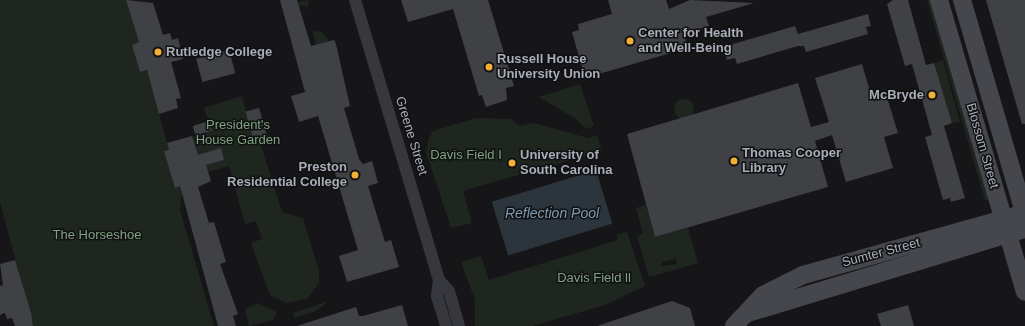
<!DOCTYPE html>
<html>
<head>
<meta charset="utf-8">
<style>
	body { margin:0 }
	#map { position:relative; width:1025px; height:326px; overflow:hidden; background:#161618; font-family:Helvetica,sans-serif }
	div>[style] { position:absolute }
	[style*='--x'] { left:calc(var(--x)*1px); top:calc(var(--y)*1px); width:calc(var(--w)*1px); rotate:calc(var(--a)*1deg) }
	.green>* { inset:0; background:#1e261f }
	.round { border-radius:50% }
	.water>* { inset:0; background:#2c353c; transform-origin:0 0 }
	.building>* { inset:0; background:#404145; transform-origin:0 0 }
	.street>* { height:12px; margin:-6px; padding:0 6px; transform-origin:6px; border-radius:6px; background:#37383d }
	.secondary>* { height:18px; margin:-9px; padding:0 9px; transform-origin:9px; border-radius:9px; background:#45474d }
	.dots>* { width:11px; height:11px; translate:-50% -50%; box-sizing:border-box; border:2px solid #111113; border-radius:50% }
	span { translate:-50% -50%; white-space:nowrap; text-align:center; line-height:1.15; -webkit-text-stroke:3px #111113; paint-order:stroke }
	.poi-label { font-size:13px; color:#a8adb8; font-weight:700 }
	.left { translate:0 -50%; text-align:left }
	.right { translate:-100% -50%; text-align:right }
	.park-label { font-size:13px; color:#7fa381 }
	.street-label { font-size:13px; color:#a8adb8 }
	.water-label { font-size:14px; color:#7f9bb3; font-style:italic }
</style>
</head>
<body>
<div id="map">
	<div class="green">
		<i style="clip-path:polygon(0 0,126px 0,139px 42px,132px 45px,140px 72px,147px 70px,159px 114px,169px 150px,165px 151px,175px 187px,180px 186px,182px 194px,180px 210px,214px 326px,33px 326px,0 202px)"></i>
		<i style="clip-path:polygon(309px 0,306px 11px,305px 5px,299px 7px,298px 2px)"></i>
		<i style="clip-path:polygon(927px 0,931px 0,990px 200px,985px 200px)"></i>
		<i style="clip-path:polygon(312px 31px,322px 32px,329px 41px,316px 45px)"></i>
		<i style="clip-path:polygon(943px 60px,960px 122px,952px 123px,934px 63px)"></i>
		<i style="clip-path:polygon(580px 84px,594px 126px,586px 129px,576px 119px,539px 97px)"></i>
		<i style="clip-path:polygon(242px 96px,246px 111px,259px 108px,268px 139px,260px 142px,282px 212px,303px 218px,319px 271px,319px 283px,307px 299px,286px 303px,270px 295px,251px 243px,262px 239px,256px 221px,245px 224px,229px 166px,204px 173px,201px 163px,224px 160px,221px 149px,199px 158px,192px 137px,212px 131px,204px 108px)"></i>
		<i class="round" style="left:674px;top:99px;width:20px;height:20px"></i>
		<i style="clip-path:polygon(476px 118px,511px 119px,519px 126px,534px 123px,588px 138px,597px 135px,602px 151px,463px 191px,472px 223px,451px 228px,426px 152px,429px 138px,433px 131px)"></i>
		<i style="clip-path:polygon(evenodd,646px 205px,655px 237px,688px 228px,698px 263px,649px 277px,637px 236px,643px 234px,636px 208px,646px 205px,676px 259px,677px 264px,661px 266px,663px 262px,676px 259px)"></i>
		<i style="clip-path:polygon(627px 232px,645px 286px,605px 305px,532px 326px,475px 326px,475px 300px,461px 262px,481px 256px,489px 280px,618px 240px,617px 235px)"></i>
		<i style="clip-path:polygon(329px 301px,316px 311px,295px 318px,293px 313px)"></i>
		<i style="clip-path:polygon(258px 303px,277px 312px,273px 320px,249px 326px,245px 309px)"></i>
	</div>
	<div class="water">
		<i style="left:596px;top:170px;width:56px;height:109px;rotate:73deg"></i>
	</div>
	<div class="building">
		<i style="clip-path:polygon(126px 0,153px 3px,163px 35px,170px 33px,172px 40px,178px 38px,183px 59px,171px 62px,181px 98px,176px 99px,178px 108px,159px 114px,147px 70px,140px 72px,132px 45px,139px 42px)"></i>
		<i style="clip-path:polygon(280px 0,297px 0,311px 46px,334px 40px,336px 44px,350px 106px,344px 108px,359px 159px,363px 164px,372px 161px,378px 183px,368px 186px,385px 242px,391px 240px,399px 267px,347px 282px,339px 256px,358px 250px,318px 116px,299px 122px,291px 96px,305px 92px)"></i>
		<i style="clip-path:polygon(401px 0,488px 0,514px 86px,506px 88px,507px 100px,486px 107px,482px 95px,479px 96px,453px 9px,408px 22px)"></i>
		<i style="clip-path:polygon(608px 0,666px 0,669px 9px,690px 0,754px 3px,706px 17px,709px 26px,684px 34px,688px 48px,585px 78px,572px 32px,579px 30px,578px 24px,612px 14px)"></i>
		<i style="clip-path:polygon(893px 0,908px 0,926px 65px,934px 63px,952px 123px,944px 126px,965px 198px,951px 202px,950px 198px,943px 200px,925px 137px,932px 135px,912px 64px,905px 66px,887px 4px)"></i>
		<i style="clip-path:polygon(986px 0,1025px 0,1025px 124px,1022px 124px)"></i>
		<i style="clip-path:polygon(868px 14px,871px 26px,866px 27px,868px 34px,806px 52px,804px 46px,798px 46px,737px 64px,735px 58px,727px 60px,723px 47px,795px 26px,798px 34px)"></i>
		<i style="left:229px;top:50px;width:24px;height:34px;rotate:75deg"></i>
		<i style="clip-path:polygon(862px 64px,871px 95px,885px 91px,898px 133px,884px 137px,893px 168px,846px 182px,832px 135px,815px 141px,828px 187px,655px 237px,627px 134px,798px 83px,811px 127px,829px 122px,815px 78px)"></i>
		<i style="left:259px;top:108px;width:32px;height:14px;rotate:74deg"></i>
		<i style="left:209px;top:121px;width:10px;height:17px;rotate:73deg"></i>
		<i style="clip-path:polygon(192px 136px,198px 155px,221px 148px,224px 160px,206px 165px,211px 181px,198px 187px,209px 223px,214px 222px,226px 262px,220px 264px,238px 314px,233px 316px,236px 326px,218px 326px,180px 186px,175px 188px,164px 151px,169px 150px,167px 143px)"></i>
		<i style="clip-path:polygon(15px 260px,31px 313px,33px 326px,15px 326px,12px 318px,7px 319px,5px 313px,0 315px,0 286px,3px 285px,0 264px)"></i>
		<i style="clip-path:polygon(672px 301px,690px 308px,695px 326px,597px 326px)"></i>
		<i style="clip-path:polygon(402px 305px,408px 326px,297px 326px,356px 307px,359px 316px,363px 316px)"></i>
		<i style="clip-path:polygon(908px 305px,914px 326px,881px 326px,877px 314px)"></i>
	</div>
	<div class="street">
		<i style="--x:355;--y:0;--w:292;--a:73.3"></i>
		<i style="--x:439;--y:280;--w:15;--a:48"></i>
		<i style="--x:449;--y:291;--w:36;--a:74"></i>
		<i style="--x:439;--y:280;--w:16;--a:97"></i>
		<i style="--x:437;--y:296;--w:31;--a:73"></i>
	</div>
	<div class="secondary">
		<i style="--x:939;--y:0;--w:304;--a:73.6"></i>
		<i style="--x:962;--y:0;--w:224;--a:73.7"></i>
		<i style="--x:748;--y:313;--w:289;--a:-16.9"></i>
		<i style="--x:734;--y:326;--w:42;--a:-46.9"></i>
		<i style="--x:763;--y:295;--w:45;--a:-26.6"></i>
		<i style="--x:803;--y:275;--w:230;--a:-15.6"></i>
	</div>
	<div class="dots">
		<i style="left:630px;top:41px;background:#f2b134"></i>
		<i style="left:158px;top:52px;background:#f2b134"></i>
		<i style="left:489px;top:67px;background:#f2b134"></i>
		<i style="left:932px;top:95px;background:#f2b134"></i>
		<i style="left:734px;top:161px;background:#f2b134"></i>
		<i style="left:512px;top:163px;background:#f2b134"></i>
		<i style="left:355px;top:175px;background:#f2b134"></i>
	</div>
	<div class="poi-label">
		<span class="left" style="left:638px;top:41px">Center for Health<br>and Well-Being</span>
		<span class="left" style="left:166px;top:52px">Rutledge College</span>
		<span class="left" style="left:497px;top:67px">Russell House<br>University Union</span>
		<span class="right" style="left:924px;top:95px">McBryde</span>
		<span class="left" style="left:742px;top:161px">Thomas Cooper<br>Library</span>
		<span class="left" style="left:520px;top:163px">University of<br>South Carolina</span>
		<span class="right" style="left:347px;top:175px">Preston<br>Residential College</span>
	</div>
	<div class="park-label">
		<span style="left:238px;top:133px">President's<br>House Garden</span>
		<span style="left:466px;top:155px">Davis Field I</span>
		<span style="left:97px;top:235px">The Horseshoe</span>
		<span style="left:594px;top:278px">Davis Field ll</span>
	</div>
	<div class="street-label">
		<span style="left:411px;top:136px;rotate:73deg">Greene Street</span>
		<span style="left:982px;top:146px;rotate:74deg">Blossom Street</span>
		<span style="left:881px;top:253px;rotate:-15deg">Sumter Street</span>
	</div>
	<div class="water-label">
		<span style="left:552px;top:213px">Reflection Pool</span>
	</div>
</div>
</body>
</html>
